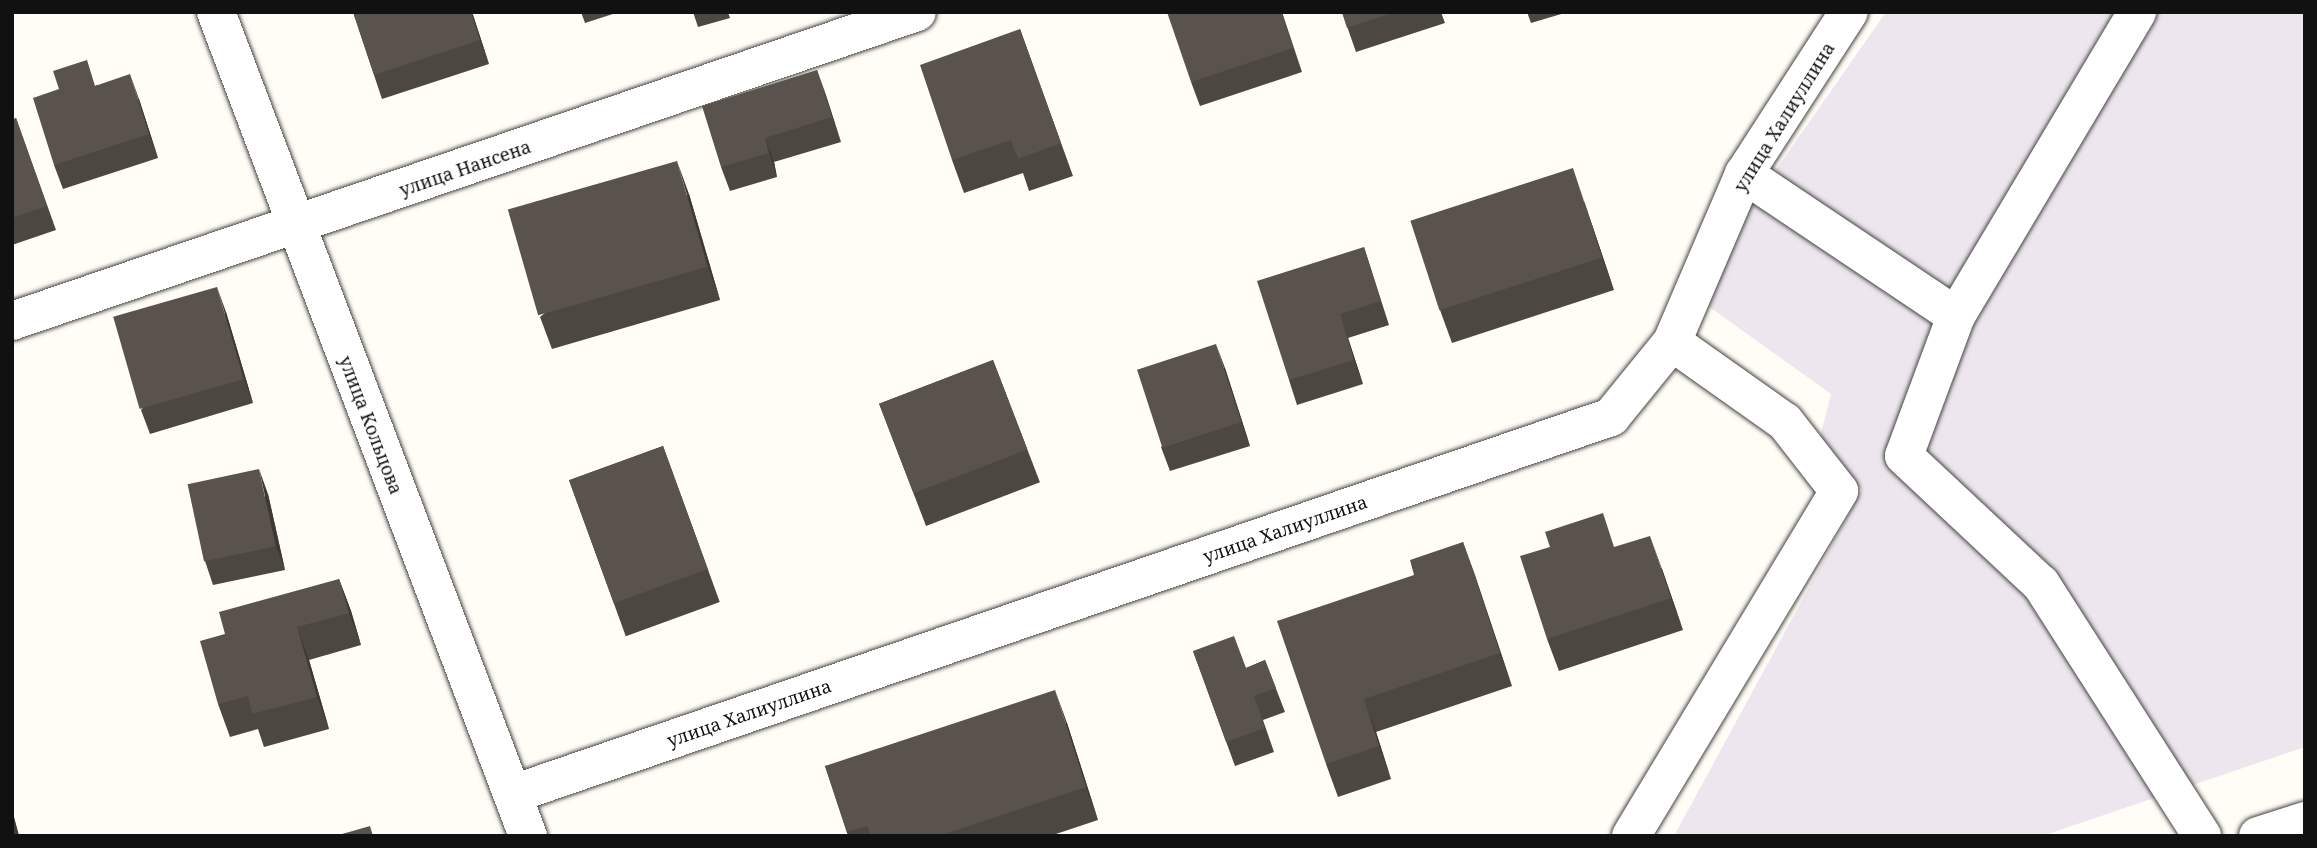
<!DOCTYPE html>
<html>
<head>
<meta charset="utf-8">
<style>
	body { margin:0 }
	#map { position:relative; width:2317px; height:848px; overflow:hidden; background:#fffdf5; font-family:"Noto Serif",serif }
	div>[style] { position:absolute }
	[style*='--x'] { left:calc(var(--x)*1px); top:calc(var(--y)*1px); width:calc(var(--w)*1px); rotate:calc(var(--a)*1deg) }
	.industrial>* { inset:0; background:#eee6ef }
	.roads { filter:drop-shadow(0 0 2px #444) drop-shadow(0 0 2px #444) }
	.minor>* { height:38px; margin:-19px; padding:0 19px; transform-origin:19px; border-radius:19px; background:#fff }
	.wall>* { inset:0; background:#4d4742; transform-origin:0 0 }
	.shaded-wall>* { inset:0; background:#3f3936 }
	.building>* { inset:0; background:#5a524d; transform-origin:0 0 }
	span { translate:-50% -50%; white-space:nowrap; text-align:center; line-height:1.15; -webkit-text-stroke:7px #fff; paint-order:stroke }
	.street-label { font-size:18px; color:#111 }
	.frame { position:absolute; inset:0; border:14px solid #111; pointer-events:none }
</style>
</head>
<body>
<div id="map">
	<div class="industrial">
		<i style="clip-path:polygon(1886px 12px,2305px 12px,2305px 747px,2042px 836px,1674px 836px,1862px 490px,1820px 437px,1831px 394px,1690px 293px)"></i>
	</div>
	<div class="roads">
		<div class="minor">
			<i style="--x:216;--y:12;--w:881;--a:69.26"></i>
			<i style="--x:1744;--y:174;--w:255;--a:33.8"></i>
			<i style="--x:1956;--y:316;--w:354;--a:-59.2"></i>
			<i style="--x:1956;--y:316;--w:149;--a:110.4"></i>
			<i style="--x:1904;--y:456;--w:187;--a:43.1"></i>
			<i style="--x:2041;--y:584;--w:299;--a:57.4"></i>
			<i style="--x:12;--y:321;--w:956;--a:-18.85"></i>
			<i style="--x:513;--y:794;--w:1161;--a:-18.95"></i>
			<i style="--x:1611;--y:417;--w:97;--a:-50.9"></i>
			<i style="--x:1672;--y:342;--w:183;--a:-66.8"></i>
			<i style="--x:1744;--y:174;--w:193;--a:-57.1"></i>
			<i style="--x:1631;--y:836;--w:403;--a:-58.9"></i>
			<i style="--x:1839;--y:491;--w:88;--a:-128"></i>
			<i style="--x:1785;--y:422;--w:138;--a:-144.7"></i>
			<i style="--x:2258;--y:836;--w:49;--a:-17.7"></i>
		</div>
	</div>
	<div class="wall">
		<i style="clip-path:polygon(353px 12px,472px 12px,489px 64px,382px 99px)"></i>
		<i style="clip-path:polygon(581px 12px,619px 12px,585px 23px)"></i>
		<i style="clip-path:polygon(693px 12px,728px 12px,730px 18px,698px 27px)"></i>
		<i style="clip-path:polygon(1282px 12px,1302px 72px,1200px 106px,1191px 82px)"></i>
		<i style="clip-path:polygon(1342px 12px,1441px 12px,1445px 23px,1356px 52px)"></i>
		<i style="clip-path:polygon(1527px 12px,1568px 12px,1531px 23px)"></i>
		<i style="clip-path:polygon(1020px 29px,1073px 176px,1029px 191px,1023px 173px,964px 193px,952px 160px)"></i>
		<i style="clip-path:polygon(817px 70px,841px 142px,774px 162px,777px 177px,730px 191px,721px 167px)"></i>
		<i style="clip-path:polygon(96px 85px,139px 99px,158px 158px,63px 189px,54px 165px)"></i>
		<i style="clip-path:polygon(16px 118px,56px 230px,12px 245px,12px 120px)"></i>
		<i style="clip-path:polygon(689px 194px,720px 300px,552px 349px,540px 317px)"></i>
		<i style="clip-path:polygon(1584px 201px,1614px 290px,1452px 343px,1440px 310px)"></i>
		<i style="clip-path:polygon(1364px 247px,1389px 325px,1348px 338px,1363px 384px,1297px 405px,1289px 380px)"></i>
		<i style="clip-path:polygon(226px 312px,253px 403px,150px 434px,141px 410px)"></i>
		<i style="left:993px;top:360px;width:131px;height:122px;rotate:69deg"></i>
		<i style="clip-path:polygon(1225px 368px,1250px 446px,1170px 471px,1161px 447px)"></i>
		<i style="left:663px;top:446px;width:166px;height:100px;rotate:70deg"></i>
		<i style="clip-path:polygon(268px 494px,285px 570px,213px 585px,205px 561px)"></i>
		<i style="clip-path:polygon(1463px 542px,1512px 686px,1376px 732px,1391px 779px,1338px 797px,1326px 764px,1414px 575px)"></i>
		<i style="clip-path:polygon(1616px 547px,1662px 569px,1683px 630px,1559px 671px,1547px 639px)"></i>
		<i style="clip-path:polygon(339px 579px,351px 611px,361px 645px,309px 660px,329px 729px,264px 747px,258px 729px,230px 737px,218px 704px,225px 634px)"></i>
		<i style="clip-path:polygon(1193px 651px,1246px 668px,1265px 660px,1285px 712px,1263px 720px,1274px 752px,1235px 766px)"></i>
		<i style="clip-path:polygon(1067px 723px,1098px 820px,1050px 836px,848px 836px,825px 766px)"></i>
		<i style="clip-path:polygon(12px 810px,19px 836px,12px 836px)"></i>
	</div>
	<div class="shaded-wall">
		<i style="clip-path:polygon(471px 12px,472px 12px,489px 64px,480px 40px)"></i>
		<i style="clip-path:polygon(817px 70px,826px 95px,841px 142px,832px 117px)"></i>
		<i style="clip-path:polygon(130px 74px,139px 99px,158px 158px,149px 134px)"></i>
		<i style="clip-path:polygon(765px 138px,774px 162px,777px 177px,769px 153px)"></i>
		<i style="clip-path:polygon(677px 161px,689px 194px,720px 300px,708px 267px)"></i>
		<i style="clip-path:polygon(1573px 168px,1584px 201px,1614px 290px,1602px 257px)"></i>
		<i style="clip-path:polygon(217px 287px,226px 312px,253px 403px,244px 379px)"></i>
		<i style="clip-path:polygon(1340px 314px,1348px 338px,1363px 384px,1354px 360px)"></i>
		<i style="clip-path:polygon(1216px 344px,1225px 368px,1250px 446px,1241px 422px)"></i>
		<i style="clip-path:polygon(259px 469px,268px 494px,285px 570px,276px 546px)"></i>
		<i style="clip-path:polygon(1650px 536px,1662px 569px,1683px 630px,1671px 598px)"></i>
		<i style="clip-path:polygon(1463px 542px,1475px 575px,1512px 686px,1500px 653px)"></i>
		<i style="clip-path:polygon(339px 579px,351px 611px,361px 645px,349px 613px)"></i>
		<i style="clip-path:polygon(297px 627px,309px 660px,329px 729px,317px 697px)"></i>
		<i style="clip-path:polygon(1055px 690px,1067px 723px,1098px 820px,1086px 787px)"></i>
		<i style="clip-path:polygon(1364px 699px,1376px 732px,1391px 779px,1379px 746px)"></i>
		<i style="clip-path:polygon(12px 810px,19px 836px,16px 836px,12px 821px)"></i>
	</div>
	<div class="building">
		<i style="clip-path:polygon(353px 12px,471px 12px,480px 40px,374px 75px)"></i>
		<i style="clip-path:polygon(1167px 12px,1281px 12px,1293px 48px,1191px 82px)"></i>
		<i style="clip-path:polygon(1342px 12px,1395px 12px,1347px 28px)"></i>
		<i style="clip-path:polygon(1020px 29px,1061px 143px,1018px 159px,1011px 140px,952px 160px,920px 65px)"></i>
		<i style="clip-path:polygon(87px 60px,95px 86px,130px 74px,149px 134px,54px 165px,33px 98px,59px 89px,53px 71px)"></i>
		<i style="clip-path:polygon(817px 70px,832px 117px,765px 138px,769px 153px,721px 167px,702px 106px)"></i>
		<i style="clip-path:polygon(16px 118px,47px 206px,12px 218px,12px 120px)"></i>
		<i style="left:677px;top:161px;width:110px;height:176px;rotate:74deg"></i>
		<i style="left:1573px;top:168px;width:94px;height:171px;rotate:72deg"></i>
		<i style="clip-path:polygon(1364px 247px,1381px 301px,1340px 314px,1354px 360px,1289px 380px,1257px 281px)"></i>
		<i style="left:217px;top:287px;width:96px;height:108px;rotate:74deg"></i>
		<i style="left:1216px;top:344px;width:82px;height:83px;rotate:72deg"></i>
		<i style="left:993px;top:360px;width:96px;height:122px;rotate:69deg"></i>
		<i style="left:663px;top:446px;width:131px;height:100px;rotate:70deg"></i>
		<i style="left:259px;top:469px;width:79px;height:73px;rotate:78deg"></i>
		<i style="clip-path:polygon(1603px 513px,1614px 547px,1650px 536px,1671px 598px,1547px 639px,1520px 556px,1550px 547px,1545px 532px)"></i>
		<i style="clip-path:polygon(1463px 542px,1500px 653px,1364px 699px,1379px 746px,1326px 764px,1277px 621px,1414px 575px,1410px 560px)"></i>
		<i style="clip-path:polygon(339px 579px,349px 613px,297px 627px,317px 697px,252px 714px,248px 696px,218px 704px,200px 641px,225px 634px,219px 612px)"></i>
		<i style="clip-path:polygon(1234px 636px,1246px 668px,1265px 660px,1276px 688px,1254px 696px,1265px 728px,1226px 742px,1193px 651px)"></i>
		<i style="clip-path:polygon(1055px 690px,1086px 787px,939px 836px,871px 836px,867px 826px,847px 832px,825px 766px)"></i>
		<i style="clip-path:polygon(370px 826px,373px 836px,335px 836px)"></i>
	</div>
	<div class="street-label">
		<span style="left:1784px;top:117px;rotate:-58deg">улица Халиуллина</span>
		<span style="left:465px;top:168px;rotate:-19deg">улица Нансена</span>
		<span style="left:371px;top:425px;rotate:69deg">улица Кольцова</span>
		<span style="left:1285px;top:529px;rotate:-19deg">улица Халиуллина</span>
		<span style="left:749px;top:713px;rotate:-19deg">улица Халиуллина</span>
	</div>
	<div class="frame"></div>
</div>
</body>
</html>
